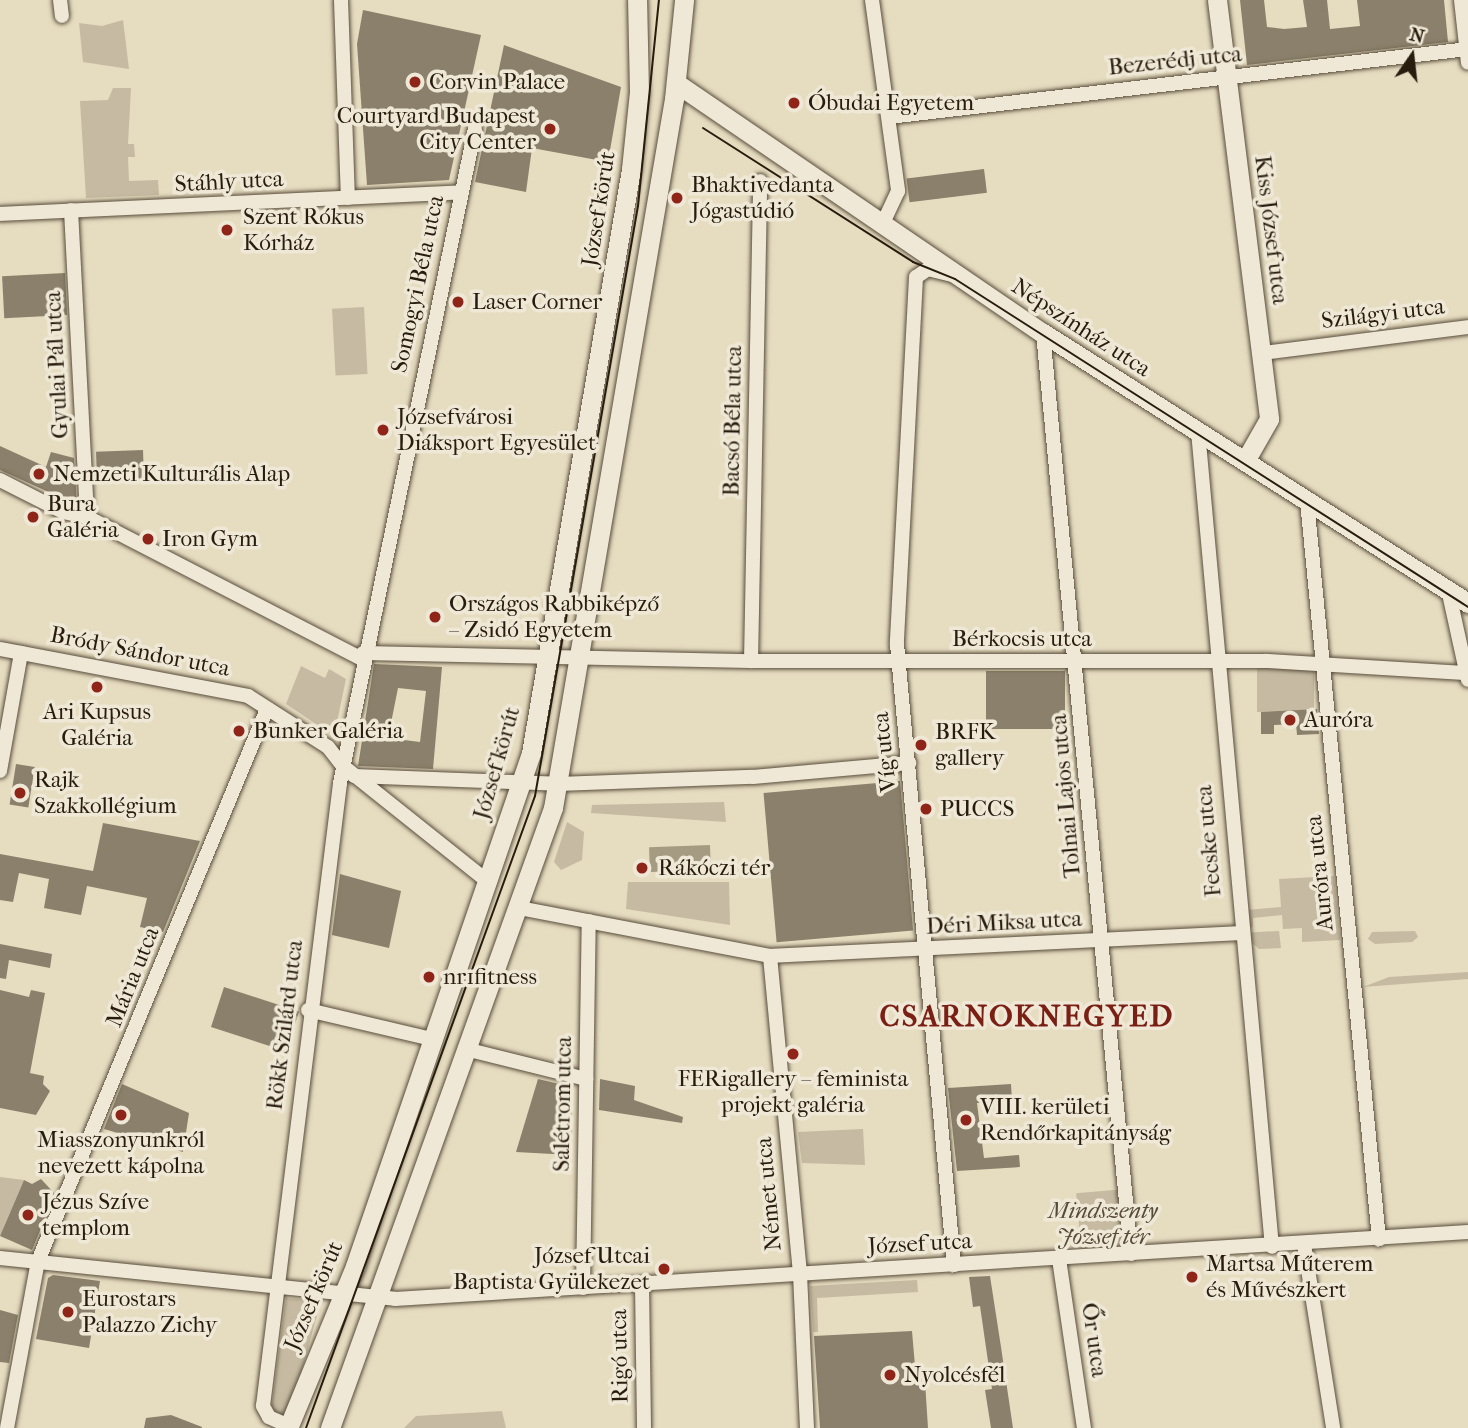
<!DOCTYPE html>
<html>
<head>
<meta charset="utf-8">
<style>
	body { margin:0 }
	#map { position:relative; width:1468px; height:1428px; overflow:hidden; background:#e6dcc0; font-family:"IM FELL French Canon",serif }
	div>[style] { position:absolute }
	[style*='--x'] { left:calc(var(--x)*1px); top:calc(var(--y)*1px); width:calc(var(--w)*1px); rotate:calc(var(--a)*1deg) }
	.green>* { inset:0; background:#c6bba2; transform-origin:0 0 }
	.water>* { inset:0; background:#a59b83; transform-origin:0 0 }
	.building>* { inset:0; background:#8b806b; transform-origin:0 0 }
	.roads { filter:drop-shadow(0 0 2px #584c3a) drop-shadow(0 0 2px #584c3a) }
	.street>* { height:14px; margin:-7px; padding:0 7px; transform-origin:7px; border-radius:7px; background:#efe8d6 }
	.secondary>* { height:19px; margin:-9.5px; padding:0 9.5px; transform-origin:9.5px; border-radius:9.5px; background:#efe8d6 }
	.tram>* { height:2px; margin:-1px; padding:0 1px; transform-origin:1px; border-radius:1px; background:#281c0e }
	.dots>* { width:19px; height:19px; translate:-50% -50%; box-sizing:border-box; border:4px solid #efe8d6; border-radius:50% }
	span { translate:-50% -50%; white-space:nowrap; text-align:center; line-height:1.15; -webkit-text-stroke:7px #efe8d6; paint-order:stroke }
	.street-label { font-size:23px; color:#281c0e }
	.poi-label { font-size:23px; color:#281c0e }
	.left { translate:0 -50%; text-align:left }
	.right { translate:-100% -50%; text-align:right }
	.park-label { font-size:23px; color:#574c3a; font-style:italic }
	.district-label { font-size:30px; color:#7a1f14; font-weight:700; letter-spacing:2px }
	.north { position:absolute; left:1377px; top:21px; width:70px; height:70px; -webkit-text-stroke:5px #efe8d6; paint-order:stroke; rotate:14deg; font-size:19px; font-weight:700; line-height:28px; text-align:center; color:#281c0e }
	.north::after { content:''; display:block; margin:auto; width:24px; height:32px; background:#281c0e; clip-path:polygon(50% 0,100% 100%,50% 72%,0 100%) }
</style>
</head>
<body>
<div id="map">
	<div class="green">
		<i style="clip-path:polygon(123px 20px,129px 69px,83px 62px,79px 23px,102px 26px)"></i>
		<i style="clip-path:polygon(113px 88px,131px 88px,128px 144px,134px 144px,135px 157px,128px 157px,129px 181px,158px 180px,159px 195px,86px 198px,80px 101px,108px 100px)"></i>
		<i style="left:364px;top:307px;width:67px;height:32px;rotate:87deg"></i>
		<i style="clip-path:polygon(301px 666px,325px 678px,329px 669px,346px 679px,334px 736px,286px 704px)"></i>
		<i style="left:1257px;top:668px;width:57px;height:44px"></i>
		<i style="clip-path:polygon(724px 802px,726px 822px,591px 813px,592px 805px)"></i>
		<i style="clip-path:polygon(567px 822px,584px 832px,582px 860px,561px 870px,554px 862px)"></i>
		<i style="clip-path:polygon(1334px 876px,1340px 940px,1302px 942px,1302px 928px,1283px 929px,1282px 915px,1253px 918px,1253px 927px,1248px 928px,1246px 910px,1281px 907px,1279px 879px)"></i>
		<i style="clip-path:polygon(628px 882px,729px 882px,730px 925px,626px 909px)"></i>
		<i style="clip-path:polygon(1279px 931px,1281px 948px,1259px 949px,1240px 933px)"></i>
		<i style="clip-path:polygon(1415px 931px,1418px 937px,1412px 942px,1375px 944px,1368px 939px,1372px 932px)"></i>
		<i style="clip-path:polygon(1468px 972px,1468px 979px,1363px 987px,1389px 977px)"></i>
		<i style="clip-path:polygon(863px 1129px,865px 1165px,802px 1163px,798px 1132px)"></i>
		<i style="clip-path:polygon(0 1177px,24px 1180px,0 1236px)"></i>
		<i style="left:1125px;top:1189px;width:65px;height:49px;rotate:85deg"></i>
		<i style="clip-path:polygon(917px 1280px,918px 1292px,817px 1298px,818px 1332px,813px 1332px,810px 1286px)"></i>
		<i style="clip-path:polygon(286px 1298px,321px 1301px,288px 1421px,271px 1411px)"></i>
		<i style="clip-path:polygon(502px 1411px,506px 1428px,404px 1428px,416px 1416px)"></i>
	</div>
	<div class="water">
		<i style="left:710px;top:845px;width:25px;height:61px;rotate:88deg"></i>
	</div>
	<div class="building">
		<i style="clip-path:polygon(1240px 0,1264px 0,1267px 27px,1284px 29px,1307px 27px,1303px 0,1327px 0,1330px 29px,1360px 26px,1357px 0,1444px 0,1448px 42px,1247px 65px)"></i>
		<i style="clip-path:polygon(363px 10px,481px 35px,449px 180px,367px 185px,357px 44px)"></i>
		<i style="clip-path:polygon(504px 45px,621px 87px,608px 162px,532px 148px,526px 192px,475px 182px)"></i>
		<i style="left:984px;top:169px;width:24px;height:78px;rotate:83deg"></i>
		<i style="left:65px;top:273px;width:42px;height:63px;rotate:87deg"></i>
		<i style="clip-path:polygon(0 446px,46px 467px,51px 452px,74px 458px,77px 505px,0 470px)"></i>
		<i style="left:143px;top:450px;width:30px;height:47px;rotate:88deg"></i>
		<i style="clip-path:polygon(evenodd,374px 664px,442px 667px,433px 769px,358px 766px,374px 664px,398px 688px,426px 691px,420px 742px,388px 738px,398px 688px)"></i>
		<i style="left:986px;top:671px;width:79px;height:58px"></i>
		<i style="clip-path:polygon(1317px 709px,1319px 734px,1297px 735px,1296px 724px,1274px 725px,1274px 734px,1261px 734px,1261px 712px)"></i>
		<i style="left:16px;top:764px;width:19px;height:41px;rotate:9deg"></i>
		<i style="left:900px;top:781px;width:150px;height:137px;rotate:85deg"></i>
		<i style="clip-path:polygon(103px 823px,200px 841px,163px 932px,140px 927px,147px 898px,87px 886px,81px 915px,44px 908px,49px 879px,19px 873px,13px 902px,0 900px,0 854px,93px 871px)"></i>
		<i style="clip-path:polygon(340px 874px,401px 891px,389px 948px,332px 935px)"></i>
		<i style="clip-path:polygon(0 944px,52px 954px,50px 968px,9px 960px,6px 979px,0 978px)"></i>
		<i style="left:224px;top:987px;width:79px;height:42px;rotate:18deg"></i>
		<i style="clip-path:polygon(0 990px,29px 997px,31px 990px,45px 993px,30px 1073px,44px 1076px,43px 1084px,50px 1091px,36px 1115px,0 1108px)"></i>
		<i style="clip-path:polygon(538px 1079px,572px 1087px,571px 1155px,516px 1152px)"></i>
		<i style="clip-path:polygon(600px 1079px,635px 1086px,634px 1100px,683px 1117px,682px 1123px,599px 1110px)"></i>
		<i style="clip-path:polygon(122px 1084px,189px 1113px,183px 1152px,104px 1129px)"></i>
		<i style="clip-path:polygon(1011px 1084px,1012px 1100px,977px 1103px,984px 1158px,1019px 1155px,1020px 1167px,957px 1171px,948px 1088px)"></i>
		<i style="clip-path:polygon(41px 1179px,55px 1194px,32px 1250px,0 1236px,24px 1180px,32px 1184px)"></i>
		<i style="clip-path:polygon(53px 1275px,100px 1281px,89px 1348px,36px 1339px,48px 1278px)"></i>
		<i style="clip-path:polygon(990px 1276px,1001px 1347px,1013px 1428px,991px 1428px,985px 1390px,992px 1389px,980px 1306px,973px 1307px,969px 1277px)"></i>
		<i style="clip-path:polygon(0 1310px,18px 1315px,9px 1363px,0 1362px)"></i>
		<i style="clip-path:polygon(912px 1331px,915px 1366px,924px 1366px,928px 1428px,820px 1428px,814px 1336px)"></i>
		<i style="clip-path:polygon(171px 1415px,202px 1427px,202px 1428px,144px 1428px,146px 1418px)"></i>
	</div>
	<div class="roads">
		<div class="street">
			<i style="--x:60;--y:0;--w:16;--a:83"></i>
			<i style="--x:341;--y:0;--w:198;--a:88"></i>
			<i style="--x:872;--y:0;--w:193;--a:82.2"></i>
			<i style="--x:898;--y:191;--w:33;--a:115"></i>
			<i style="--x:1461;--y:0;--w:63;--a:83.7"></i>
			<i style="--x:889;--y:117;--w:583;--a:-6.7"></i>
			<i style="--x:71;--y:210;--w:307;--a:87"></i>
			<i style="--x:0;--y:214;--w:462;--a:-2.7"></i>
			<i style="--x:952;--y:275;--w:25;--a:-166"></i>
			<i style="--x:928;--y:269;--w:14;--a:146"></i>
			<i style="--x:916;--y:277;--w:367;--a:93"></i>
			<i style="--x:897;--y:644;--w:624;--a:84.76"></i>
			<i style="--x:1043;--y:333;--w:925;--a:84.54"></i>
			<i style="--x:1263;--y:353;--w:207;--a:-7.2"></i>
			<i style="--x:1198;--y:431;--w:819;--a:84.82"></i>
			<i style="--x:0;--y:480;--w:71;--a:26.9"></i>
			<i style="--x:63;--y:512;--w:25;--a:12"></i>
			<i style="--x:87;--y:517;--w:309;--a:27.3"></i>
			<i style="--x:1307;--y:501;--w:742;--a:84.43"></i>
			<i style="--x:1448;--y:589;--w:93;--a:77.6"></i>
			<i style="--x:0;--y:649;--w:252;--a:10.7"></i>
			<i style="--x:248;--y:696;--w:95;--a:32.5"></i>
			<i style="--x:328;--y:747;--w:24;--a:52"></i>
			<i style="--x:343;--y:766;--w:184;--a:38.6"></i>
			<i style="--x:363;--y:653;--w:388;--a:1.2"></i>
			<i style="--x:751;--y:661;--w:516;--a:0"></i>
			<i style="--x:1267;--y:661;--w:199;--a:3.5"></i>
			<i style="--x:751;--y:661;--w:480;--a:-88.9"></i>
			<i style="--x:0;--y:771;--w:120;--a:-79.9"></i>
			<i style="--x:354;--y:776;--w:204;--a:2.2"></i>
			<i style="--x:558;--y:784;--w:195;--a:-2.1"></i>
			<i style="--x:753;--y:777;--w:157;--a:-5.1"></i>
			<i style="--x:519;--y:908;--w:256;--a:10.8"></i>
			<i style="--x:770;--y:956;--w:471;--a:-2.8"></i>
			<i style="--x:770;--y:956;--w:319;--a:84.6"></i>
			<i style="--x:800;--y:1274;--w:154;--a:87.4"></i>
			<i style="--x:308;--y:1010;--w:131;--a:13.2"></i>
			<i style="--x:465;--y:1049;--w:125;--a:13.9"></i>
			<i style="--x:1304;--y:1244;--w:186;--a:81"></i>
			<i style="--x:0;--y:1258;--w:397;--a:5.9"></i>
			<i style="--x:395;--y:1299;--w:1075;--a:-3.57"></i>
			<i style="--x:1059;--y:1259;--w:171;--a:81.6"></i>
			<i style="--x:642;--y:1284;--w:144;--a:89.2"></i>
			<i style="--x:583;--y:1288;--w:367;--a:-89.1"></i>
			<i style="--x:289;--y:1426;--w:22;--a:-156"></i>
			<i style="--x:269;--y:1417;--w:13;--a:-119"></i>
			<i style="--x:263;--y:1406;--w:628;--a:-82.95"></i>
			<i style="--x:340;--y:783;--w:668;--a:-78.34"></i>
			<i style="--x:7;--y:1428;--w:170;--a:-79.5"></i>
			<i style="--x:38;--y:1261;--w:598;--a:-67.47"></i>
		</div>
		<div class="secondary">
			<i style="--x:1217;--y:0;--w:422;--a:82.9"></i>
			<i style="--x:1269;--y:419;--w:48;--a:119.7"></i>
			<i style="--x:676;--y:83;--w:444;--a:34.3"></i>
			<i style="--x:1043;--y:333;--w:504;--a:32.43"></i>
			<i style="--x:288;--y:1428;--w:175;--a:-67.5"></i>
			<i style="--x:355;--y:1266;--w:542;--a:-71.06"></i>
			<i style="--x:531;--y:753;--w:592;--a:-80.28"></i>
			<i style="--x:631;--y:169;--w:77;--a:-84.1"></i>
			<i style="--x:639;--y:92;--w:92;--a:-91.2"></i>
			<i style="--x:330;--y:1428;--w:659;--a:-70.22"></i>
			<i style="--x:553;--y:808;--w:719;--a:-80.32"></i>
			<i style="--x:674;--y:99;--w:100;--a:-84.2"></i>
		</div>
	</div>
	<div class="tram">
		<i style="--x:703;--y:128;--w:249;--a:32.5"></i>
		<i style="--x:913;--y:262;--w:45;--a:22"></i>
		<i style="--x:955;--y:279;--w:609;--a:32.59"></i>
		<i style="--x:306;--y:1428;--w:672;--a:-70.08"></i>
		<i style="--x:535;--y:796;--w:599;--a:-80.1"></i>
		<i style="--x:638;--y:206;--w:207;--a:-84.2"></i>
	</div>
	<div class="dots">
		<i style="left:415px;top:82px;background:#8f2418"></i>
		<i style="left:794px;top:103px;background:#8f2418"></i>
		<i style="left:550px;top:129px;background:#8f2418"></i>
		<i style="left:677px;top:198px;background:#8f2418"></i>
		<i style="left:227px;top:230px;background:#8f2418"></i>
		<i style="left:458px;top:302px;background:#8f2418"></i>
		<i style="left:383px;top:430px;background:#8f2418"></i>
		<i style="left:39px;top:474px;background:#8f2418"></i>
		<i style="left:33px;top:517px;background:#8f2418"></i>
		<i style="left:148px;top:539px;background:#8f2418"></i>
		<i style="left:435px;top:617px;background:#8f2418"></i>
		<i style="left:97px;top:687px;background:#8f2418"></i>
		<i style="left:1290px;top:720px;background:#8f2418"></i>
		<i style="left:239px;top:731px;background:#8f2418"></i>
		<i style="left:921px;top:745px;background:#8f2418"></i>
		<i style="left:20px;top:793px;background:#8f2418"></i>
		<i style="left:926px;top:809px;background:#8f2418"></i>
		<i style="left:642px;top:868px;background:#8f2418"></i>
		<i style="left:429px;top:977px;background:#8f2418"></i>
		<i style="left:793px;top:1054px;background:#8f2418"></i>
		<i style="left:121px;top:1115px;background:#8f2418"></i>
		<i style="left:966px;top:1120px;background:#8f2418"></i>
		<i style="left:28px;top:1215px;background:#8f2418"></i>
		<i style="left:664px;top:1269px;background:#8f2418"></i>
		<i style="left:1192px;top:1277px;background:#8f2418"></i>
		<i style="left:68px;top:1312px;background:#8f2418"></i>
		<i style="left:890px;top:1375px;background:#8f2418"></i>
	</div>
	<div class="street-label">
		<span style="left:1175px;top:61px;rotate:-6deg">Bezerédj utca</span>
		<span style="left:229px;top:182px;rotate:-3deg">Stáhly utca</span>
		<span style="left:599px;top:209px;rotate:-81deg">József körút</span>
		<span style="left:1271px;top:230px;rotate:83deg">Kiss József utca</span>
		<span style="left:418px;top:284px;rotate:-78deg">Somogyi Béla utca</span>
		<span style="left:1383px;top:314px;rotate:-7deg">Szilágyi utca</span>
		<span style="left:1081px;top:328px;rotate:33deg">Népszínház utca</span>
		<span style="left:57px;top:365px;rotate:-93deg">Gyulai Pál utca</span>
		<span style="left:733px;top:421px;rotate:-89deg">Bacsó Béla utca</span>
		<span style="left:1022px;top:639px">Bérkocsis utca</span>
		<span style="left:140px;top:652px;rotate:11deg">Bródy Sándor utca</span>
		<span style="left:885px;top:752px;rotate:-96deg">Víg utca</span>
		<span style="left:497px;top:763px;rotate:-74deg">József körút</span>
		<span style="left:1066px;top:796px;rotate:-95deg">Tolnai Lajos utca</span>
		<span style="left:1209px;top:841px;rotate:-95deg">Fecske utca</span>
		<span style="left:1320px;top:873px;rotate:-96deg">Auróra utca</span>
		<span style="left:1004px;top:923px;rotate:-3deg">Déri Miksa utca</span>
		<span style="left:133px;top:977px;rotate:-68deg">Mária utca</span>
		<span style="left:285px;top:1025px;rotate:-83deg">Rökk Szilárd utca</span>
		<span style="left:563px;top:1104px;rotate:-89deg">Salétrom utca</span>
		<span style="left:769px;top:1194px;rotate:-95deg">Német utca</span>
		<span style="left:920px;top:1244px;rotate:-3deg">József utca</span>
		<span style="left:314px;top:1296px;rotate:-67deg">József körút</span>
		<span style="left:1094px;top:1340px;rotate:82deg">Őr utca</span>
		<span style="left:620px;top:1356px;rotate:-91deg">Rigó utca</span>
	</div>
	<div class="poi-label">
		<span class="left" style="left:429px;top:82px">Corvin Palace</span>
		<span class="left" style="left:808px;top:103px">Óbudai Egyetem</span>
		<span class="right" style="left:536px;top:129px">Courtyard Budapest<br>City Center</span>
		<span class="left" style="left:691px;top:198px">Bhaktivedanta<br>Jógastúdió</span>
		<span class="left" style="left:243px;top:230px">Szent Rókus<br>Kórház</span>
		<span class="left" style="left:472px;top:302px">Laser Corner</span>
		<span class="left" style="left:397px;top:430px">Józsefvárosi<br>Diáksport Egyesület</span>
		<span class="left" style="left:53px;top:474px">Nemzeti Kulturális Alap</span>
		<span class="left" style="left:47px;top:517px">Bura<br>Galéria</span>
		<span class="left" style="left:162px;top:539px">Iron Gym</span>
		<span class="left" style="left:449px;top:617px">Országos Rabbiképző<br>– Zsidó Egyetem</span>
		<span style="left:97px;top:725px">Ari Kupsus<br>Galéria</span>
		<span class="left" style="left:1304px;top:720px">Auróra</span>
		<span class="left" style="left:253px;top:731px">Bunker Galéria</span>
		<span class="left" style="left:935px;top:745px">BRFK<br>gallery</span>
		<span class="left" style="left:34px;top:793px">Rajk<br>Szakkollégium</span>
		<span class="left" style="left:940px;top:809px">PUCCS</span>
		<span class="left" style="left:658px;top:868px">Rákóczi tér</span>
		<span class="left" style="left:443px;top:977px">nr1fitness</span>
		<span style="left:793px;top:1092px">FERigallery – feminista<br>projekt galéria</span>
		<span class="left" style="left:980px;top:1120px">VIII. kerületi<br>Rendőrkapitányság</span>
		<span style="left:121px;top:1153px">Miasszonyunkról<br>nevezett kápolna</span>
		<span class="left" style="left:42px;top:1215px">Jézus Szíve<br>templom</span>
		<span class="right" style="left:650px;top:1269px">József Utcai<br>Baptista Gyülekezet</span>
		<span class="left" style="left:1206px;top:1277px">Martsa Műterem<br>és Művészkert</span>
		<span class="left" style="left:82px;top:1312px">Eurostars<br>Palazzo Zichy</span>
		<span class="left" style="left:904px;top:1375px">Nyolcésfél</span>
	</div>
	<div class="park-label">
		<span style="left:1103px;top:1224px">Mindszenty<br>József tér</span>
	</div>
	<div class="district-label">
		<span style="left:1027px;top:1017px">CSARNOKNEGYED</span>
	</div>
	<div class="north">N</div>
</div>
</body>
</html>
